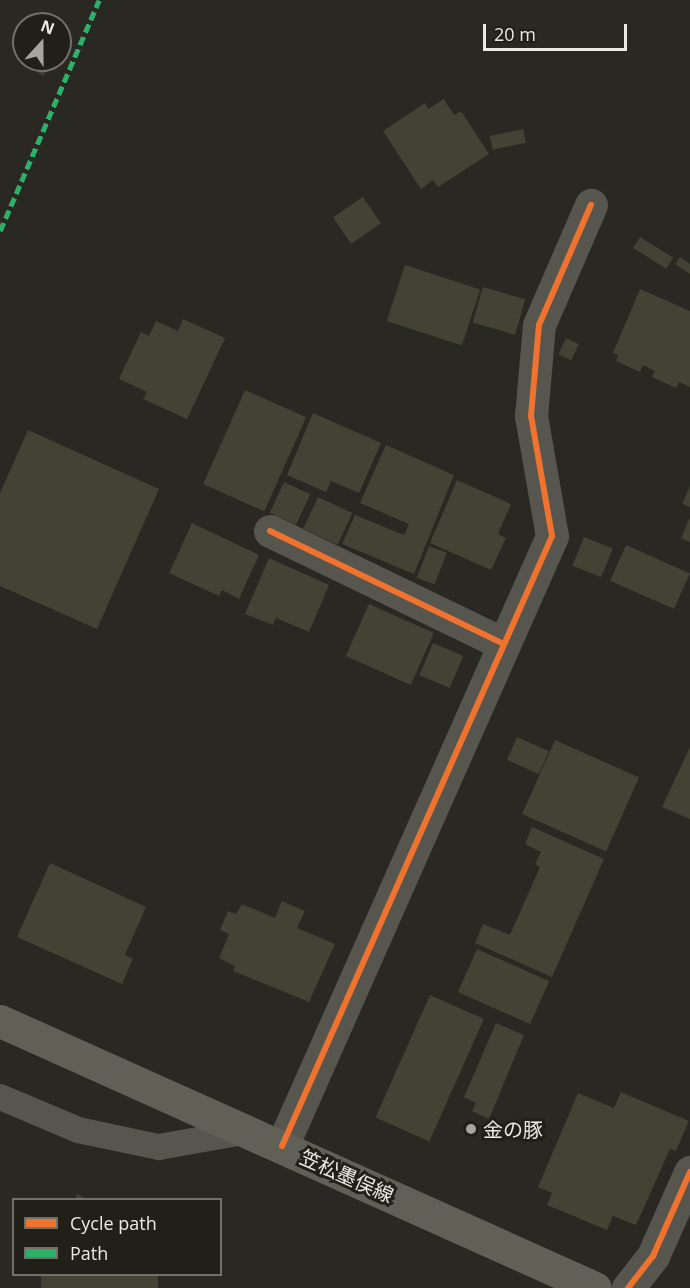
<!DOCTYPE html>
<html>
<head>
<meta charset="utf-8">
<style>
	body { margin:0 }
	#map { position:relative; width:690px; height:1288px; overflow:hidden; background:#292823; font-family:"Open Sans","Noto Sans JP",sans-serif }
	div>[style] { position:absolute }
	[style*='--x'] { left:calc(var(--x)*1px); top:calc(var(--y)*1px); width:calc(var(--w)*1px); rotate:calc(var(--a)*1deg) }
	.building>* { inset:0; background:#444234; transform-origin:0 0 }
	.lane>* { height:26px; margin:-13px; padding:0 13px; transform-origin:13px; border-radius:13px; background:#57564e }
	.street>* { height:33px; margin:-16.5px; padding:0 16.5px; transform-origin:16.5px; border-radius:16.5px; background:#57564e }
	.secondary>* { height:33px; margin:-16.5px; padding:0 16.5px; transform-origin:16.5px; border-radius:16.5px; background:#616057 }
	.quiet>* { height:4.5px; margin-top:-2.25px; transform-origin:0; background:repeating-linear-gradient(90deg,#2db169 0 9px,transparent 0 13.5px) }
	.cycleway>* { height:6px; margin:-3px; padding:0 3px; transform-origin:3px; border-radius:3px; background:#ef722f }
	.dots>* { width:16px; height:16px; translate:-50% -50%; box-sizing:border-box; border:3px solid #212018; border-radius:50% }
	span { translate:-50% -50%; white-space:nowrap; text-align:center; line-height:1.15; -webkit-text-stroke:6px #212018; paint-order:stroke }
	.poi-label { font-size:20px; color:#eaeae4 }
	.left { translate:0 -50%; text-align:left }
	.street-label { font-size:20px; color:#eaeae4 }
	.legend { position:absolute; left:12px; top:1198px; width:210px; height:78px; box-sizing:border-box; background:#212018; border:2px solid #71716a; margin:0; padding:8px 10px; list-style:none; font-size:18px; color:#eaeae4 }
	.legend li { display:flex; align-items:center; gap:12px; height:30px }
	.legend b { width:30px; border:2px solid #71716a }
	.north { position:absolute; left:12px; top:12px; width:60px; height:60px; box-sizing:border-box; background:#212018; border:2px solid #71716a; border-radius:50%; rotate:21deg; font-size:16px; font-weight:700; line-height:24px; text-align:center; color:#eaeae4 }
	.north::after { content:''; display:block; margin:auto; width:21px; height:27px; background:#a6a6a0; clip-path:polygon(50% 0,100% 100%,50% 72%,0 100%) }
	.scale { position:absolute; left:483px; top:24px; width:144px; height:27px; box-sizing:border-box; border:3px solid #eaeae4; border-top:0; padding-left:8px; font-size:18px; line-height:21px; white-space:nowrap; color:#eaeae4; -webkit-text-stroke:4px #212018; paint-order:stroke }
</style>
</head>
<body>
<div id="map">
	<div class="building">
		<i style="clip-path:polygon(35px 60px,55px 60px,43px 76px,30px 67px)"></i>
		<i style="clip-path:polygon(444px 99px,454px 115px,461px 111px,489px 154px,438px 187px,433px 180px,421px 189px,383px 131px,425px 103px,428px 109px)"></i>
		<i style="left:523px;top:129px;width:14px;height:34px;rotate:78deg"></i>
		<i style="left:363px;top:197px;width:32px;height:36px;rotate:56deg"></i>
		<i style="left:640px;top:237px;width:39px;height:13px;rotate:32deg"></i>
		<i style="clip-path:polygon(680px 257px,690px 264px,690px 274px,675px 264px)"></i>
		<i style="left:405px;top:265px;width:79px;height:59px;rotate:18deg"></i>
		<i style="left:483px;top:287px;width:44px;height:37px;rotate:16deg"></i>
		<i style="clip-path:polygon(640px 289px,690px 311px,690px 387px,679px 382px,676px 388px,652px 377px,655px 371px,643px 365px,640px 372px,616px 361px,618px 355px,613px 353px)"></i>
		<i style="clip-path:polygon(183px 319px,225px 338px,187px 419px,143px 399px,147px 392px,119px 379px,141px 332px,149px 336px,156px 321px,178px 331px)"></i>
		<i style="left:566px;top:338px;width:14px;height:18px;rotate:25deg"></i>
		<i style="left:245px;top:390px;width:67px;height:103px;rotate:24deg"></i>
		<i style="clip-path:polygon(313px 413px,381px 443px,359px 493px,331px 481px,326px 492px,287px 475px)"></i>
		<i style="clip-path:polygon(28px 430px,159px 489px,97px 629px,0 586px,0 493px)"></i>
		<i style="clip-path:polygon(386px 445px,454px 475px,414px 574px,342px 544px,355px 515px,404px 535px,409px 524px,360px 503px)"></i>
		<i style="clip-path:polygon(457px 480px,511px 504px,498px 534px,506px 538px,491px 570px,430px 543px)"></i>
		<i style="left:284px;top:482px;width:29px;height:34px;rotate:25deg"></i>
		<i style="clip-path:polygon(690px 486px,690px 507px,682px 504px)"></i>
		<i style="left:318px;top:497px;width:38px;height:35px;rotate:25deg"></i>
		<i style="clip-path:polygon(690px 517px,690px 542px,681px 538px)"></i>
		<i style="clip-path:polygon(192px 523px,259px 555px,239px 599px,222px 590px,219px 596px,169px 573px)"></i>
		<i style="left:584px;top:537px;width:31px;height:31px;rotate:22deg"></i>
		<i style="left:626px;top:545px;width:70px;height:39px;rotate:24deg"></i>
		<i style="left:429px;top:546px;width:19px;height:34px;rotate:21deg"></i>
		<i style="clip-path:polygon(269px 558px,329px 585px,309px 632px,276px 618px,273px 625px,245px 614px)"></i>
		<i style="left:369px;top:604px;width:71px;height:57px;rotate:24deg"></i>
		<i style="left:433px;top:643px;width:33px;height:35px;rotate:23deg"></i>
		<i style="left:517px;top:737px;width:35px;height:25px;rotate:24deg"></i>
		<i style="left:555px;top:740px;width:92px;height:81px;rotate:24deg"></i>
		<i style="clip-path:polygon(690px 747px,690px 819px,662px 807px)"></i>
		<i style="clip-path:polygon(532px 827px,604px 859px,552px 977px,475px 943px,483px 924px,510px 935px,540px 867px,535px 864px,541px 852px,525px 844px)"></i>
		<i style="clip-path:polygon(50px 863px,146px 907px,125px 955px,133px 959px,122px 984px,17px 937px)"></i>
		<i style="clip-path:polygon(282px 901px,305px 911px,297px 928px,335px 944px,309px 1002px,233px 971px,235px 966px,219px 958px,229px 934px,220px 930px,228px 911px,236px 914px,242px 904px,275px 918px)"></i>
		<i style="left:477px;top:949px;width:79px;height:47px;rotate:24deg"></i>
		<i style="left:430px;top:995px;width:59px;height:134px;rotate:24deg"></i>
		<i style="clip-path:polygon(496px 1023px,524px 1035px,489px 1119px,472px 1111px,476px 1103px,464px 1097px)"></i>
		<i style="clip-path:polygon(621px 1092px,689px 1121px,676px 1151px,670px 1149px,636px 1225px,613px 1216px,607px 1230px,547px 1205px,552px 1193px,538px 1187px,578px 1093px,614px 1108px)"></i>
		<i style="clip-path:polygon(77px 1194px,89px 1200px,75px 1200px)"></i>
		<i style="left:41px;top:1275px;width:117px;height:14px"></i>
	</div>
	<div class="lane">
		<i style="--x:0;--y:1097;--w:85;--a:22.9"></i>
		<i style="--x:78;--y:1130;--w:83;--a:11.9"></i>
		<i style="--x:159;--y:1147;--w:84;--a:-10.2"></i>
	</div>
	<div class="street">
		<i style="--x:270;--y:531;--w:260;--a:25.8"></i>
		<i style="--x:282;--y:1146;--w:667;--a:-66.12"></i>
		<i style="--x:552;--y:536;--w:122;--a:-99.9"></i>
		<i style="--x:531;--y:416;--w:91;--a:-85"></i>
		<i style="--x:539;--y:325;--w:131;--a:-66.6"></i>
		<i style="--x:628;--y:1288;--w:41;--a:-52"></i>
		<i style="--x:653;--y:1256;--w:92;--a:-66.2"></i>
	</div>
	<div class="secondary">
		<i style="--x:0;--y:1021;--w:652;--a:24.17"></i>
	</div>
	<div class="quiet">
		<i style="--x:0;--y:231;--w:251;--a:-66.8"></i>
	</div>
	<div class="cycleway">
		<i style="--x:270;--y:531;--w:260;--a:25.8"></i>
		<i style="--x:282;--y:1146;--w:667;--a:-66.12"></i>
		<i style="--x:552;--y:536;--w:122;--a:-99.9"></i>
		<i style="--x:531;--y:416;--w:91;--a:-85"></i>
		<i style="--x:539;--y:325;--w:131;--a:-66.6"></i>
		<i style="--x:628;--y:1288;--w:41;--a:-52"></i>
		<i style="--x:653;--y:1256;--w:92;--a:-66.2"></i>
	</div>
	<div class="dots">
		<i style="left:471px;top:1129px;background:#a6a6a0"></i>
	</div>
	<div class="poi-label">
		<span class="left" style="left:483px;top:1129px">金の豚</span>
	</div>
	<div class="street-label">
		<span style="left:347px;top:1176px;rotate:24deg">笠松墨俣線</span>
	</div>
	<ul class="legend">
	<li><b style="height:8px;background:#ef722f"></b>Cycle path</li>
	<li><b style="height:8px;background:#2db169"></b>Path</li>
	</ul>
	<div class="north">N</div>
	<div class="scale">20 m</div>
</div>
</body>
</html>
